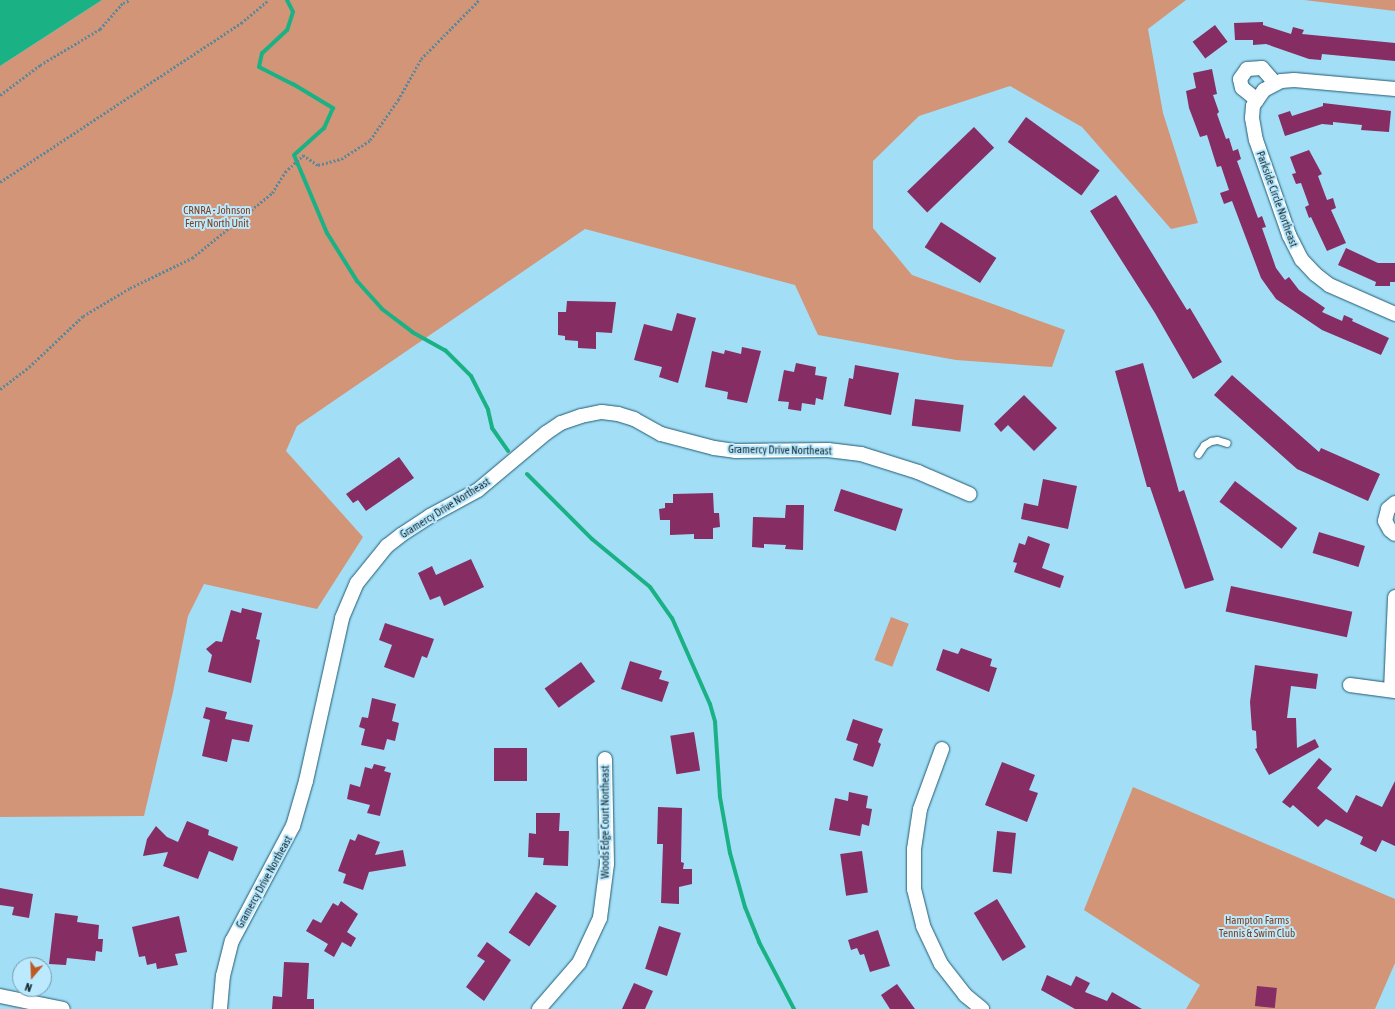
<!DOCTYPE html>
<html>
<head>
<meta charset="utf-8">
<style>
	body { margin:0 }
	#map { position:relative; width:1395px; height:1009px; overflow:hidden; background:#a3def7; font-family:"Asap Condensed",sans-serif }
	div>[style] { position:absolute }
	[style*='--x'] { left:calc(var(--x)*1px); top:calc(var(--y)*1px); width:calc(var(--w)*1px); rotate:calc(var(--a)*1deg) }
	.green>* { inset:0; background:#d39578; transform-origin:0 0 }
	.water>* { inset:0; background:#1ab285 }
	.stream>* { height:4px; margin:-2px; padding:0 2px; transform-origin:2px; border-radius:2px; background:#1ab285 }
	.building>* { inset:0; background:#862d63; transform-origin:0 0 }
	.path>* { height:2.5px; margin-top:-1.25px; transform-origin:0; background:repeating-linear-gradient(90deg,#5d8899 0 2px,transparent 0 4px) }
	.roads { filter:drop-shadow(0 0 1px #215c72) drop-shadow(0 0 1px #215c72) }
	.lane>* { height:7px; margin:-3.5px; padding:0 3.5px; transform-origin:3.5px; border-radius:3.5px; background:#fff }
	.street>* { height:14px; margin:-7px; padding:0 7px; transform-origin:7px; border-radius:7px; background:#fff }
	span { translate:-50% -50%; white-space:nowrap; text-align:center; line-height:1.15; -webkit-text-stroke:4px #bbe9fe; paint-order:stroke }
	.street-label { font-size:11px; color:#0d252e }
	.park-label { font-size:11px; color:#814120 }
	.north { position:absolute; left:12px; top:957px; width:40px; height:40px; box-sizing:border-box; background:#bbe9fe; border:1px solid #759bab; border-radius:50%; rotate:199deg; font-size:11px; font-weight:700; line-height:16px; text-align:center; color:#0d252e }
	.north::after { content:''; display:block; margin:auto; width:14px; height:18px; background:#bd5a22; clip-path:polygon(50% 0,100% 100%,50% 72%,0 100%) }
</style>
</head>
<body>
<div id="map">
	<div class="green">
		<i style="clip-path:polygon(102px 0,1186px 0,1148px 29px,1163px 113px,1198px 223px,1171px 229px,1082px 127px,1010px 86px,919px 116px,873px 161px,873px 228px,912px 275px,1065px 330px,1052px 367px,956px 360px,818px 335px,795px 285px,585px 229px,297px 426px,286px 451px,363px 537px,317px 609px,204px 584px,188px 616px,173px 692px,144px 816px,0 817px,0 66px)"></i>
		<i style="clip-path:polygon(1304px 0,1395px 0,1395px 11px)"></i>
		<i style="left:891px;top:617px;width:19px;height:46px;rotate:21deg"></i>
		<i style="clip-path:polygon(1133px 787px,1395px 899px,1395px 963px,1375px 1009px,1186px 1009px,1200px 985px,1084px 910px)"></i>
	</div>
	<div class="water">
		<i style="clip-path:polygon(0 0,102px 0,0 66px)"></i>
	</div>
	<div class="stream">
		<i style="--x:287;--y:0;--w:13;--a:63"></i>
		<i style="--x:293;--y:12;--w:19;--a:108"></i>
		<i style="--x:287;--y:30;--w:34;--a:137"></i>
		<i style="--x:262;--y:53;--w:14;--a:102"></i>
		<i style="--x:259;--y:67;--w:38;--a:27"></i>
		<i style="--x:293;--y:84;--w:47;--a:31"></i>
		<i style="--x:333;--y:108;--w:22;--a:114"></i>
		<i style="--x:324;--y:128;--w:40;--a:138"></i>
		<i style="--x:294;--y:155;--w:85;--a:67.1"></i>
		<i style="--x:327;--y:233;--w:57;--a:58"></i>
		<i style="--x:357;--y:281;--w:38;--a:48"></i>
		<i style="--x:382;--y:309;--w:38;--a:37"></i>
		<i style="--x:412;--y:332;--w:38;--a:29"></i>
		<i style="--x:445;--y:350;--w:37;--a:45"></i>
		<i style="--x:471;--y:376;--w:38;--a:63"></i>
		<i style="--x:488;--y:410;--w:18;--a:77"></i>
		<i style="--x:492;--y:428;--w:28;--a:55"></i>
		<i style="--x:527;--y:474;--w:92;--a:45"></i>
		<i style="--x:592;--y:539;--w:75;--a:39.6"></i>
		<i style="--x:650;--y:587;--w:38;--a:55"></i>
		<i style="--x:672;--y:618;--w:94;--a:66.2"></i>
		<i style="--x:710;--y:704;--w:19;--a:74"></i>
		<i style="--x:715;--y:722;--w:75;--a:86.2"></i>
		<i style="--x:720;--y:797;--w:57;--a:79.9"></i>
		<i style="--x:730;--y:853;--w:56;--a:74.5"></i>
		<i style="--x:745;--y:907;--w:38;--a:68"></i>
		<i style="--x:759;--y:942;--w:76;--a:62.4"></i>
	</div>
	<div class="building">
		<i style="clip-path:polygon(1263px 22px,1263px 25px,1291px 34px,1293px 27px,1304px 30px,1302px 34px,1395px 43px,1395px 61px,1322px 54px,1321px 60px,1309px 59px,1266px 44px,1253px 45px,1253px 40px,1235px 40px,1234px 23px)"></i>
		<i style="left:1215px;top:25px;width:21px;height:28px;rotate:53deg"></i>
		<i style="clip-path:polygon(1212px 69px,1217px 94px,1213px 95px,1219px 112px,1217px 114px,1226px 139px,1229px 138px,1233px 151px,1238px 149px,1241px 159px,1237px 161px,1258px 218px,1262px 216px,1266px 227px,1262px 228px,1276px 268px,1285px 280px,1289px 277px,1299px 290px,1325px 308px,1322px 312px,1342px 321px,1344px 315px,1353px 319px,1352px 321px,1389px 338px,1381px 355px,1322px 330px,1276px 299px,1261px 278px,1232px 201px,1224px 204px,1220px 193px,1229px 190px,1221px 166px,1217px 167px,1207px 135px,1200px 137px,1189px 108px,1186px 91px,1196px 88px,1193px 73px)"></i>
		<i style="clip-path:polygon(1323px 103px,1391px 111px,1389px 132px,1361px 130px,1362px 125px,1333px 122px,1333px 125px,1322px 124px,1285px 136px,1278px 115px,1290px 111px,1292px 116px,1323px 106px)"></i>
		<i style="left:1026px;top:117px;width:91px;height:31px;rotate:36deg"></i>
		<i style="left:974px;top:127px;width:29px;height:93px;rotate:46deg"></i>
		<i style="clip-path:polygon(1309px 150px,1322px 174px,1318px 176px,1327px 200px,1333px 198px,1336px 208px,1331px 210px,1346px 243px,1327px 251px,1311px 217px,1309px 218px,1305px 207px,1309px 205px,1301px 183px,1296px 184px,1292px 174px,1296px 173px,1290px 157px)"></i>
		<i style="clip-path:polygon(1116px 195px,1187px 310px,1190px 308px,1222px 362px,1193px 379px,1155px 313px,1090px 211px)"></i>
		<i style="left:941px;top:222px;width:66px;height:30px;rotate:33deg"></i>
		<i style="clip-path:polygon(1346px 248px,1378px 263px,1395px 263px,1395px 282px,1390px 282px,1390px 286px,1375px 286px,1376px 282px,1338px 265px)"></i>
		<i style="clip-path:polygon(567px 301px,616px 302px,612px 333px,596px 332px,596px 349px,578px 348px,578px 341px,565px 340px,565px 336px,558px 335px,558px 312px,566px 312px)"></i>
		<i style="clip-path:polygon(677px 313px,696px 318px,678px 383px,659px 377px,662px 367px,634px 360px,644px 324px,672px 331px)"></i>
		<i style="clip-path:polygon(742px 347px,761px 351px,747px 403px,727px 399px,728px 392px,705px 387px,712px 351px,724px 354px,725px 350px,741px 354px)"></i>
		<i style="clip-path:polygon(796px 363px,816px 367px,815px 375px,827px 377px,823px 400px,816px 398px,815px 405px,802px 403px,801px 411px,788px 409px,789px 402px,778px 401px,784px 370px,794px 372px)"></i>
		<i style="clip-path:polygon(1143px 363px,1179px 492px,1184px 490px,1214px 580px,1185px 589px,1150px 487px,1147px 487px,1115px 371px)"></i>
		<i style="clip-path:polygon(855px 365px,899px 373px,891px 415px,844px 406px,849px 378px,853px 379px)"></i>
		<i style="clip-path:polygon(1232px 375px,1319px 452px,1321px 448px,1380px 474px,1368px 501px,1297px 469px,1214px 395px)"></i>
		<i style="clip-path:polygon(1024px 395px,1057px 428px,1034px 451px,1008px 425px,1001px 432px,994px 424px)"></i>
		<i style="left:915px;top:399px;width:49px;height:27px;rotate:7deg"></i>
		<i style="clip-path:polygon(399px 457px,414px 478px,366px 511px,358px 500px,353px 503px,346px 494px)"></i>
		<i style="clip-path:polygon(1043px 479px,1077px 486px,1068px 529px,1021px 519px,1024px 503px,1038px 506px)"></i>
		<i style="left:1235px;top:481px;width:78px;height:26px;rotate:37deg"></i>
		<i style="left:841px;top:489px;width:65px;height:23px;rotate:18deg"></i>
		<i style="clip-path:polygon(713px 493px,714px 513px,719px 513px,720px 527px,713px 528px,713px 539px,694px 539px,694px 534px,670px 535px,670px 520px,660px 520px,659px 509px,665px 508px,665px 503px,673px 503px,673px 494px)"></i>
		<i style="clip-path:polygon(786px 505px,804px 505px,803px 550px,785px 549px,786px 545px,764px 544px,764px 548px,752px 547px,753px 517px,785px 518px)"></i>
		<i style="left:1319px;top:532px;width:48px;height:22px;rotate:17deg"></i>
		<i style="clip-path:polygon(1028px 536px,1050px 544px,1042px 568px,1064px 576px,1060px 588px,1014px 572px,1017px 563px,1013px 562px,1019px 543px,1025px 545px)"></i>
		<i style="clip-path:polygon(471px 559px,484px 587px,444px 606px,440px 596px,430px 600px,418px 573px,432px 566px,436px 575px)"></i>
		<i style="left:1231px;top:586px;width:124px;height:26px;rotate:12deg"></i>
		<i style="clip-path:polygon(242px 608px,262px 613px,256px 639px,260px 640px,251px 683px,208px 672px,212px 655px,206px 649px,216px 641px,222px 642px,231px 610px,241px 613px)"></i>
		<i style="clip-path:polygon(385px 623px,434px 639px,427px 658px,422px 656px,414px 678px,384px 667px,392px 645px,379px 640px)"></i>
		<i style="clip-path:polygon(961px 648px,992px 659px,990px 666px,997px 668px,989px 692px,936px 670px,943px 649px,958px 654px)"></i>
		<i style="clip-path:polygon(630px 661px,662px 671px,659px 679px,669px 682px,662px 702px,621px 689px)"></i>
		<i style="left:581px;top:662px;width:24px;height:45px;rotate:54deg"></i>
		<i style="clip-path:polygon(1255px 665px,1318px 674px,1316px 689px,1291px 686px,1287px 718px,1296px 718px,1297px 748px,1315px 739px,1319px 747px,1269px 775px,1255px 749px,1257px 748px,1256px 731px,1252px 730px,1250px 702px)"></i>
		<i style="clip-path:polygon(372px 698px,396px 704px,392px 721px,399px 723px,395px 741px,387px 739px,384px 750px,361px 745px,365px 729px,359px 727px,362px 717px,368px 718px)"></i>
		<i style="clip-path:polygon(206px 707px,227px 712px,225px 719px,253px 725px,249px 742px,232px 739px,227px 762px,202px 756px,210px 720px,203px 718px)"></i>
		<i style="clip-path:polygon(853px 719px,883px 729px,878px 742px,881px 744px,873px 767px,853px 760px,858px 744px,846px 740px)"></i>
		<i style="left:694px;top:732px;width:39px;height:24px;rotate:81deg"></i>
		<i style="left:494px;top:748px;width:33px;height:33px"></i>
		<i style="clip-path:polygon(1319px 758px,1332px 769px,1317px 788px,1347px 813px,1356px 795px,1382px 807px,1395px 781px,1395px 846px,1382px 840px,1376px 852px,1360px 844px,1363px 837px,1326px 819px,1318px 827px,1293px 805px,1290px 808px,1282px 802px)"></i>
		<i style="clip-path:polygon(1002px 762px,1035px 775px,1029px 790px,1038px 793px,1027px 822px,985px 805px)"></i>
		<i style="clip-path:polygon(374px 764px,386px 767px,384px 771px,391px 773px,380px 816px,367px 813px,370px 805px,347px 799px,350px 784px,360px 787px,365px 767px,372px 769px)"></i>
		<i style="clip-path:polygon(849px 792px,868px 796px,866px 808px,872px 809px,869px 826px,862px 824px,860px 836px,829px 830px,835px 798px,848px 801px)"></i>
		<i style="clip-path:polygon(658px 807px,682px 808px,681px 862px,684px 863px,683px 869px,692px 869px,692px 884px,679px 887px,679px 904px,661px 903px,663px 844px,657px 844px)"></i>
		<i style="clip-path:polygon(536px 813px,560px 813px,559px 831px,569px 831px,568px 866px,543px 865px,544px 858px,528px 857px,529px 833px,536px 834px)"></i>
		<i style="clip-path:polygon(187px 821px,209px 830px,208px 835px,238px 847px,233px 861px,209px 851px,198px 879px,163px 866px,168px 852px,143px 856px,147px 839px,156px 826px,167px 837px,178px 842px)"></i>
		<i style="left:997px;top:831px;width:19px;height:41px;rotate:6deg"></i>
		<i style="clip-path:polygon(358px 834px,380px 842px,375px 855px,403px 850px,406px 866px,369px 872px,363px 890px,343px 883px,346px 874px,338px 871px,350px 839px,355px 841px)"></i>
		<i style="left:862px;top:851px;width:42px;height:22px;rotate:82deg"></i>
		<i style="clip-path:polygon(0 888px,33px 894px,29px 918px,12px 915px,14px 907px,0 905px)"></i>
		<i style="left:536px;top:892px;width:25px;height:49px;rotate:34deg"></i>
		<i style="left:997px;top:899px;width:56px;height:27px;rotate:59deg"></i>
		<i style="clip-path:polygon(341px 901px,358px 914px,347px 932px,356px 938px,351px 947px,342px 942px,334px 957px,324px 951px,328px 944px,306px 931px,313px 919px,321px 923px,333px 903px,338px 906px)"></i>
		<i style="clip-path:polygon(55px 913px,78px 916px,77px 922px,99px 925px,98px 939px,103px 939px,102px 952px,96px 951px,95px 961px,67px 958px,66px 965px,49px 964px)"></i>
		<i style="clip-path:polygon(179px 916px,187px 952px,175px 954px,178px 965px,157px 969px,156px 963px,147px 965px,145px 956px,139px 957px,132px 927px)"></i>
		<i style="left:659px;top:926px;width:23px;height:45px;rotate:18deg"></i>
		<i style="clip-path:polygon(878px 930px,890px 966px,870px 972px,864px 954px,860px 955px,857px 948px,851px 950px,848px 940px)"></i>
		<i style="clip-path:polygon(487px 942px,511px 960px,484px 1001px,466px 987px,485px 961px,477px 956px)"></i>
		<i style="clip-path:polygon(284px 962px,309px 963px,307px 999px,314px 999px,314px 1009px,272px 1009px,273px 996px,282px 997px)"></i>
		<i style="clip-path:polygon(1047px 975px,1071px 986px,1076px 976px,1090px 983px,1085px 992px,1107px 1001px,1112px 992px,1142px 1009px,1075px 1009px,1041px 990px)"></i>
		<i style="clip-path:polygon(634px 983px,653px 991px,645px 1009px,622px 1009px)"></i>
		<i style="clip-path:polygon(897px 984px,915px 1009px,890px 1009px,881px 995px)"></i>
		<i style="left:1257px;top:986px;width:20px;height:20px;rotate:6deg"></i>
	</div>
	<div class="path">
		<i style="--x:0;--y:95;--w:50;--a:-36.9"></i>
		<i style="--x:40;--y:65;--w:70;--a:-31"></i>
		<i style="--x:100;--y:29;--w:35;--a:-49"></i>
		<i style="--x:123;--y:3;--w:8;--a:-23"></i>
		<i style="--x:0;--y:182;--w:289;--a:-33.4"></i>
		<i style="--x:241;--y:23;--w:35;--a:-40"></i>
		<i style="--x:0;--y:389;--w:36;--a:-37"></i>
		<i style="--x:29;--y:367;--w:74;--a:-43.4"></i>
		<i style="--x:83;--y:316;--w:55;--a:-30.8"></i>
		<i style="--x:130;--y:288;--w:69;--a:-25.8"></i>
		<i style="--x:192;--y:258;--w:103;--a:-39.1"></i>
		<i style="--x:272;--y:193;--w:25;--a:-58"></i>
		<i style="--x:285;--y:172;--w:25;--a:-43"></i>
		<i style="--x:303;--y:155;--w:18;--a:34"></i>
		<i style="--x:318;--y:165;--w:24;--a:-15"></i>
		<i style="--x:341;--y:159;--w:35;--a:-33"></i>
		<i style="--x:370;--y:140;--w:49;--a:-55"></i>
		<i style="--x:398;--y:100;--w:47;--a:-60.7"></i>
		<i style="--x:421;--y:59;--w:83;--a:-45.5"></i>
	</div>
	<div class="roads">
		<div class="lane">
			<i style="--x:1198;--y:454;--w:11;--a:-56"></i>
			<i style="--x:1204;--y:445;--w:8;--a:-30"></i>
			<i style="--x:1211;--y:441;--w:6;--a:-9"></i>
			<i style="--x:1217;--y:440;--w:10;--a:17"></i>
		</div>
		<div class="street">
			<i style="--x:1395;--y:89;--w:101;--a:-174.9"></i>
			<i style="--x:1294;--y:80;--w:13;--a:176"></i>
			<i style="--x:1281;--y:81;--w:19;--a:152"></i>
			<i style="--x:1264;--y:90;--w:19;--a:125"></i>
			<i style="--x:1253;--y:106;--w:12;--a:95"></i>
			<i style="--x:1252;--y:118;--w:22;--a:80"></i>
			<i style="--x:1256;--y:140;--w:101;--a:70.8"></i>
			<i style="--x:1289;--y:235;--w:28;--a:63"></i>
			<i style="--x:1302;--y:260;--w:19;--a:47"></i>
			<i style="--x:1315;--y:274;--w:18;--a:38"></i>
			<i style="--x:1329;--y:285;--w:72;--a:23.7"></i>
			<i style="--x:1257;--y:100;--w:19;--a:-141"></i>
			<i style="--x:1242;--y:88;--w:9;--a:-103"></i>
			<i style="--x:1240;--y:79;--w:12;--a:-55"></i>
			<i style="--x:1247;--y:69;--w:15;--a:-4"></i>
			<i style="--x:1262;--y:68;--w:20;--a:49"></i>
			<i style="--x:1395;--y:503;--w:9;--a:139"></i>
			<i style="--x:1388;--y:509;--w:12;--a:104"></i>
			<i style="--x:1385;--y:521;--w:10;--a:61"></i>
			<i style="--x:1390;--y:530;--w:6;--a:39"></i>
			<i style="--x:1350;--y:685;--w:45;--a:7.6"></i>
			<i style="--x:1391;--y:690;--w:93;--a:-87.5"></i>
			<i style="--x:942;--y:749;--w:64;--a:110.1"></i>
			<i style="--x:920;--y:809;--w:40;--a:98.5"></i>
			<i style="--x:914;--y:849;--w:40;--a:90"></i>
			<i style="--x:914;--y:889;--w:38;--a:76"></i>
			<i style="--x:923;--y:926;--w:42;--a:64.7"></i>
			<i style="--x:941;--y:964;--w:39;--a:52"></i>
			<i style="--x:965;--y:995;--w:22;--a:39"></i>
			<i style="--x:0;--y:996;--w:64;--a:11.7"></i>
			<i style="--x:220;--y:1009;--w:33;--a:-85"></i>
			<i style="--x:223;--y:976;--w:36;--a:-76"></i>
			<i style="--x:232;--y:941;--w:130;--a:-62.1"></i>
			<i style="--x:293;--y:826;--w:47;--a:-73.9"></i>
			<i style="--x:306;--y:781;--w:167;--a:-77.5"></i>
			<i style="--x:342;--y:618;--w:38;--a:-67"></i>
			<i style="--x:357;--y:583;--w:48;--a:-51"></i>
			<i style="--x:387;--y:546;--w:18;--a:-38"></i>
			<i style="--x:401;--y:535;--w:35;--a:-33"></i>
			<i style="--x:430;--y:516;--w:55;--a:-28.4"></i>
			<i style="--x:478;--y:490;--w:89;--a:-40"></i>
			<i style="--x:546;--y:433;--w:18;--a:-34"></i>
			<i style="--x:561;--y:423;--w:21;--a:-19"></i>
			<i style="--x:581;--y:416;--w:21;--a:-11"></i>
			<i style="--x:602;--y:412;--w:16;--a:7"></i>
			<i style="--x:618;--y:414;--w:17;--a:17"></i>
			<i style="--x:634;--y:419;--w:31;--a:29"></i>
			<i style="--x:661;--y:434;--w:55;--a:14.8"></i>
			<i style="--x:714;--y:448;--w:21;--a:8"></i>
			<i style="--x:735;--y:451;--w:93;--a:-0.6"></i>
			<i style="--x:828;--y:450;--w:33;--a:7"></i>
			<i style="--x:861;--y:454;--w:60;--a:17.5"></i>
			<i style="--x:918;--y:472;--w:56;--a:23.3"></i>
			<i style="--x:539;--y:1009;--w:61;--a:-49"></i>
			<i style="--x:579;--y:963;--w:50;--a:-65"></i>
			<i style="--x:600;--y:918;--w:54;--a:-82.6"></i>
			<i style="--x:607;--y:864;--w:105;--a:-91.1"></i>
		</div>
	</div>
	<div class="street-label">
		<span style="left:1277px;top:199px;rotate:70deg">Parkside Circle Northeast</span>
		<span style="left:780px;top:450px;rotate:1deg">Gramercy Drive Northeast</span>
		<span style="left:445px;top:508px;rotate:-32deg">Gramercy Drive Northeast</span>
		<span style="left:605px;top:822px;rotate:-90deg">Woods Edge Court Northeast</span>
		<span style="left:264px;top:882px;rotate:-61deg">Gramercy Drive Northeast</span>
	</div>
	<div class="park-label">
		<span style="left:217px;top:217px">CRNRA - Johnson<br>Ferry North Unit</span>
		<span style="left:1257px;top:927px">Hampton Farms<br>Tennis &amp; Swim Club</span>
	</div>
	<div class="north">N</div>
</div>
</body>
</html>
